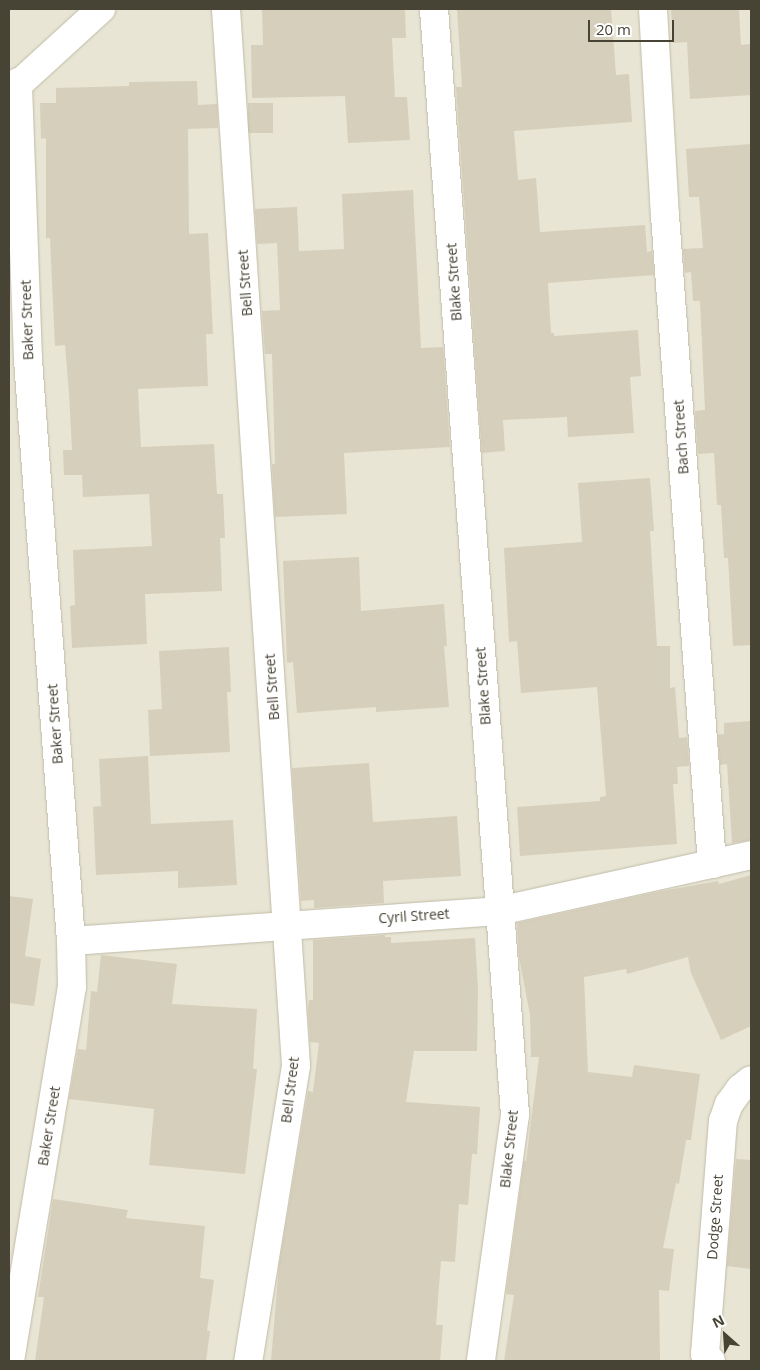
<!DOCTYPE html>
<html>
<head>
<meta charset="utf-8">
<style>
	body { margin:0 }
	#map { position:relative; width:760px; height:1370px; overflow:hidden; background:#f4f2e6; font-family:"Open Sans",sans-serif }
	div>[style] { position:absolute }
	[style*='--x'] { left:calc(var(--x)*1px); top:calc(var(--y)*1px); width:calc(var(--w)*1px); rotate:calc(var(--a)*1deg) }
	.residential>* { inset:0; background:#e8e5d4; transform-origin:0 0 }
	.building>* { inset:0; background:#d6cfbb; transform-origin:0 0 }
	.roads { filter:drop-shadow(0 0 1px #c0bba8) drop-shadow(0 0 1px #c0bba8) }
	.minor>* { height:28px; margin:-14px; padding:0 14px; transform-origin:14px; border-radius:14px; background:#fff }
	span { translate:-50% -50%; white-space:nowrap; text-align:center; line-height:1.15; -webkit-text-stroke:4.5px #fff; paint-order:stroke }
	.street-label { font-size:14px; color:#474335 }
	.frame { position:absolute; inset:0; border:10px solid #474335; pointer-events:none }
	.north { position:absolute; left:700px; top:1310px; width:50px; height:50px; -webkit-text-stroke:4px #fff; paint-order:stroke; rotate:334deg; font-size:14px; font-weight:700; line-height:20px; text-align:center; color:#474335 }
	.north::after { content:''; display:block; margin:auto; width:18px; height:22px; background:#474335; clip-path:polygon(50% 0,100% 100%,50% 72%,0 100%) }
	.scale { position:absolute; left:588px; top:20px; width:86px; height:22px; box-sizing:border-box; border:2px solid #474335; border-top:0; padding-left:6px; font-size:15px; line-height:18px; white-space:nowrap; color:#474335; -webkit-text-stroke:4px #fff; paint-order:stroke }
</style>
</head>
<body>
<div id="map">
	<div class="residential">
		<i style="left:9px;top:9px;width:742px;height:1352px"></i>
	</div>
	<div class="building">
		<i style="clip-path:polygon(262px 9px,405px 9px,406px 38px,392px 38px,395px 97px,407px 97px,410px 140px,348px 143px,345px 96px,252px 98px,251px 45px,263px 45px)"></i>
		<i style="clip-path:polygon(457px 9px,611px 9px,616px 75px,629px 74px,632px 122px,514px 131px,518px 180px,536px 178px,540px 232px,645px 225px,647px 252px,652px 251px,654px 275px,548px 283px,551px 333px,554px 333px,554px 336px,638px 330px,641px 376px,630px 377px,634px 433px,568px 437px,567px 417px,503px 420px,505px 451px,482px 453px,456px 87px,462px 87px)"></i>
		<i style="clip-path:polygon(671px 9px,739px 9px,741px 45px,751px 44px,751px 95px,690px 99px,687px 42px,673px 43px)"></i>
		<i style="clip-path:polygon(197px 81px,198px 105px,217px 104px,218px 128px,188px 129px,189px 234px,208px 233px,213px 334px,206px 334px,208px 386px,138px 389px,141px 447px,214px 444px,217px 494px,223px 494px,225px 538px,220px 538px,222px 591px,145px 594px,147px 644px,72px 648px,70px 606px,75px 605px,73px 550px,152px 546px,149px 494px,83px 497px,82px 475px,64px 475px,63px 450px,72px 450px,69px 393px,65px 345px,55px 346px,50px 238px,46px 238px,46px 138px,41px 139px,40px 103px,56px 103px,56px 88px,129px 86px,129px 82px)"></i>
		<i style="left:248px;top:103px;width:25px;height:30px"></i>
		<i style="clip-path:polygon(751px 144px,751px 645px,733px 646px,728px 558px,724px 558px,721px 505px,717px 505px,714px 453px,698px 454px,695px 411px,705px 410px,700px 301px,693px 301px,691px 272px,685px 273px,683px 249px,703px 248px,699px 197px,689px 197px,686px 149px)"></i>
		<i style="clip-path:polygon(413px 190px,421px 348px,443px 347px,450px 447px,344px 453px,347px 514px,275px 517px,272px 464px,275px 464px,272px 354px,265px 354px,262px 311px,280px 310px,277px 243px,257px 244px,255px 209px,297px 207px,299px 251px,344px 249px,342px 194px)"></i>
		<i style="clip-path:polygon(650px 478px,654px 531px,650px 531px,657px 646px,670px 646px,670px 688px,675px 687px,679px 738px,687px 737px,689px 766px,677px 767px,678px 784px,673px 784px,677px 844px,520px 856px,517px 807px,600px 801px,600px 797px,606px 796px,597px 687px,521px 693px,517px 641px,509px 642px,504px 548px,582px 542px,578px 483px)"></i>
		<i style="clip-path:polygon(359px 557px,361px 611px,444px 604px,447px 646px,444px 646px,449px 707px,376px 712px,376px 707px,297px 713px,293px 662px,287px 663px,283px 561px)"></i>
		<i style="clip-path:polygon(229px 647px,231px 692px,227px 692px,230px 752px,150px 756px,148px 710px,162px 709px,159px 651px)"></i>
		<i style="clip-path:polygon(751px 721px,751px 840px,732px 843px,727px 764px,720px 765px,718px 735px,724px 734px,724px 723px)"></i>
		<i style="clip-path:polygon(148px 756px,151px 824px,233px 820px,237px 885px,178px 888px,178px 871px,96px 875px,93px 807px,101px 806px,99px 759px)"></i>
		<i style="clip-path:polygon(369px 763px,373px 822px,457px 816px,461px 876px,383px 881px,384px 903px,314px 908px,314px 900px,301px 901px,292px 768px)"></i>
		<i style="clip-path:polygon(751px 875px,751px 1026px,721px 1040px,691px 973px,688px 957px,627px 974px,626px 969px,584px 977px,588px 1072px,632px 1077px,634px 1065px,700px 1074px,691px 1140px,686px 1140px,679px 1184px,676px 1183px,663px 1248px,674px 1249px,669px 1291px,659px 1290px,660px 1361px,504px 1361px,514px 1295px,506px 1294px,524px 1161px,526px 1161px,539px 1057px,531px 1057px,530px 1015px,519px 957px,517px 923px,657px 892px,718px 881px,719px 884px)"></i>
		<i style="clip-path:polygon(9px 896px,33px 899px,25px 956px,41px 959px,34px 1006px,9px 1003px)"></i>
		<i style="clip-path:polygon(385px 935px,385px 937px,391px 937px,391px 943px,475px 938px,478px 990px,477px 1051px,414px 1051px,406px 1102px,480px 1107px,477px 1154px,472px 1154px,468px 1205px,459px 1204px,455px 1262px,441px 1261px,436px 1325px,443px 1325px,440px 1361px,271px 1361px,279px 1265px,308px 1091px,313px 1092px,319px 1043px,310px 1042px,308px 1010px,309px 1000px,313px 1000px,313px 940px)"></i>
		<i style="clip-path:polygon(101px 955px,177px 964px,172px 1004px,257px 1009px,253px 1069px,257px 1069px,245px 1174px,149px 1165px,154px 1109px,69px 1099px,78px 1049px,86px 1050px,91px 991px,97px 992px)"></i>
		<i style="clip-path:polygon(736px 1159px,751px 1160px,751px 1269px,727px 1266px)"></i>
		<i style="clip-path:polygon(53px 1199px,128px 1210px,126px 1218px,205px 1226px,200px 1278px,214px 1280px,207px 1331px,210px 1331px,206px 1361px,35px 1361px,44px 1297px,38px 1297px)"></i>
	</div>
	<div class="roads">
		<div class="minor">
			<i style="--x:226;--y:9;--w:1059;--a:86.21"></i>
			<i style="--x:296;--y:1066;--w:299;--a:99.2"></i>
			<i style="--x:434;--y:9;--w:1109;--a:85.81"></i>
			<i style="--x:515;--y:1115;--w:248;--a:97.9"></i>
			<i style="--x:653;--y:9;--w:206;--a:86.7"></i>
			<i style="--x:665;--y:215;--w:651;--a:85.86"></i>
			<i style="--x:9;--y:93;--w:125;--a:-42.4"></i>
			<i style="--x:71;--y:941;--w:429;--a:-4"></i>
			<i style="--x:499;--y:911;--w:258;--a:-12.5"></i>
			<i style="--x:10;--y:1361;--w:379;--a:-80.6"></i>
			<i style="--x:72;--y:987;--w:46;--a:-91.2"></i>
			<i style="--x:71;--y:941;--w:584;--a:-94.23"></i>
			<i style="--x:28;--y:359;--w:277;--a:-92.1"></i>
			<i style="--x:711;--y:1361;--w:9;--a:-131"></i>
			<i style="--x:705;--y:1354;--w:234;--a:-85.6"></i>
			<i style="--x:723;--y:1121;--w:18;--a:-71"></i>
			<i style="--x:729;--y:1104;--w:19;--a:-54"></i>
			<i style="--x:740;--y:1089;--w:14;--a:-39"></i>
		</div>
	</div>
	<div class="street-label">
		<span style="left:454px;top:282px;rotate:-94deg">Blake Street</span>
		<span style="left:245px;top:283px;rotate:-94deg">Bell Street</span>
		<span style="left:27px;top:320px;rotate:-92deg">Baker Street</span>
		<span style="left:681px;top:437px;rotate:-94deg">Bach Street</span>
		<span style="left:483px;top:686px;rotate:-94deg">Blake Street</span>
		<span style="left:272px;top:687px;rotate:-94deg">Bell Street</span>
		<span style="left:55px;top:724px;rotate:-94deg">Baker Street</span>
		<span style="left:414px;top:916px;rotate:-4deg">Cyril Street</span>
		<span style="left:290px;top:1090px;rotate:-83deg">Bell Street</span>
		<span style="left:49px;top:1126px;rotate:-81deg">Baker Street</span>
		<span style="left:509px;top:1149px;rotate:-84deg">Blake Street</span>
		<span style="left:715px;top:1217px;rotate:-86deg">Dodge Street</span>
	</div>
	<div class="frame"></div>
	<div class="north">N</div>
	<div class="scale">20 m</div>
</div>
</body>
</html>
